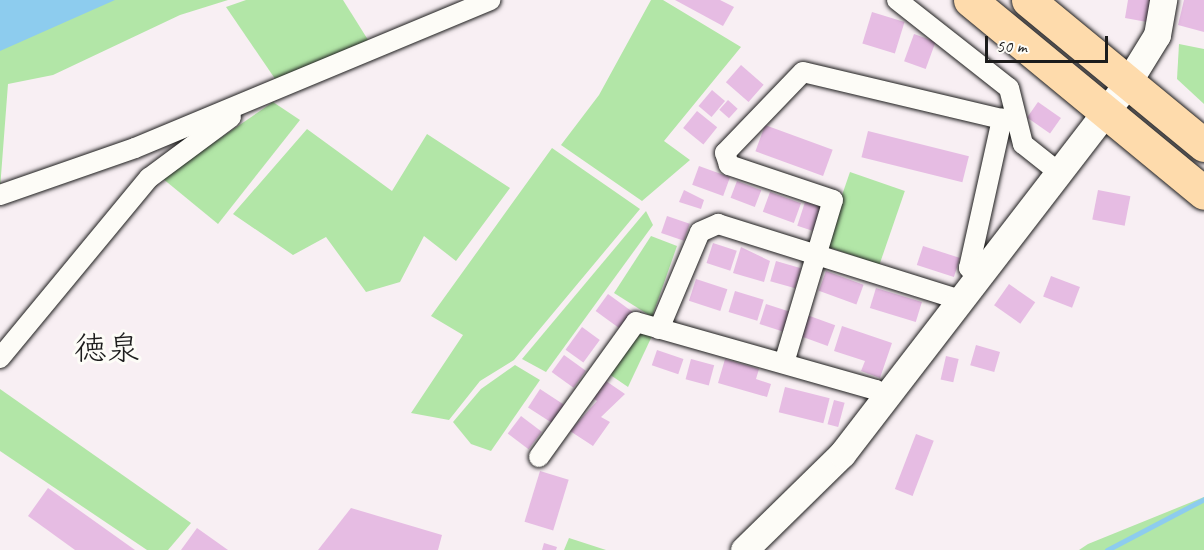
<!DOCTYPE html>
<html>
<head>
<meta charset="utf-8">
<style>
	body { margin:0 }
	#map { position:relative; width:1204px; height:550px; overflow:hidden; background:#f8eff3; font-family:Caveat,"Klee One",sans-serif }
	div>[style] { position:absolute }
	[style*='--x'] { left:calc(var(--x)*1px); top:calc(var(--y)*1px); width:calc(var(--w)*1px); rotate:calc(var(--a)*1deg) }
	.green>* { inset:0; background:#b2e6a7; transform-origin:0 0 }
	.water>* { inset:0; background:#8dccee }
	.stream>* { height:5px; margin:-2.5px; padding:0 2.5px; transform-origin:2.5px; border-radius:2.5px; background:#8dccee }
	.building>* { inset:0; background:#e6bce3; transform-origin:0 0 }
	.roads { filter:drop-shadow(0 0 2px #1c1c1c) drop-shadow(0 0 2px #1c1c1c) }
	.street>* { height:20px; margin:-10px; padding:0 10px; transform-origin:10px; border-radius:10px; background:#fdfcf7 }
	.secondary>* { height:27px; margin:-13.5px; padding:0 13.5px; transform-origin:13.5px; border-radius:13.5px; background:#fdfcf7 }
	.highway>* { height:33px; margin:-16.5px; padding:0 16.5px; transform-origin:16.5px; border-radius:16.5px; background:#fedbac }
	span { translate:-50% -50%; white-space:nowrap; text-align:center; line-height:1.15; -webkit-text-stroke:6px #fdfcf7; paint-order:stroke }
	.quarter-label { font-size:33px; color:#1c1c1c }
	.scale { position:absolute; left:985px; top:36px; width:123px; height:27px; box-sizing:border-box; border:3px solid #1c1c1c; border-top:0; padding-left:8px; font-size:18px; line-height:21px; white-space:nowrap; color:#1c1c1c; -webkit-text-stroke:4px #fdfcf7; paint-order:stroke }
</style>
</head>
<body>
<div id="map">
	<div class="green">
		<i style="clip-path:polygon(0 0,228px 0,180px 15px,53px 75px,8px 84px,0 189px)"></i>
		<i style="clip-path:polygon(246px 0,343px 0,375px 51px,282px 89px,226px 7px)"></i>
		<i style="clip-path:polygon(651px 0,663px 0,741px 47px,664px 141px,690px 160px,642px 201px,561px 145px,599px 95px)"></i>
		<i style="clip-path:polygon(1179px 44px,1204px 49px,1204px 104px,1177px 79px)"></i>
		<i style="clip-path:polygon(273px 102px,300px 120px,218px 224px,162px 178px)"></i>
		<i style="clip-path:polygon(307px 129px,392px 191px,427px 134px,510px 188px,456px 261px,424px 236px,400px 282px,366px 292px,326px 237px,293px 255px,233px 214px)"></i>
		<i style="clip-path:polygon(552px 148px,640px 209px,514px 360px,480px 381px,449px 420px,411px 413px,463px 335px,431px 316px)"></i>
		<i style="left:850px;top:172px;width:58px;height:78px;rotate:19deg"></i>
		<i style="clip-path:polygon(646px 211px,653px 225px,546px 372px,522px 359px)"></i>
		<i style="clip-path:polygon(651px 236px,677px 246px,652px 317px,614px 293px)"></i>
		<i style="clip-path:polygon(642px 331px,652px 336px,628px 387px,609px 374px)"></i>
		<i style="clip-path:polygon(515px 365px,540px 380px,491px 451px,471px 444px,453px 422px,481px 389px)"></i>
		<i style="clip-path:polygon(0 389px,191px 523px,168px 550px,147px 550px,0 451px)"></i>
		<i style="clip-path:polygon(1204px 497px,1204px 550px,1079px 550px,1088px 544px)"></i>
		<i style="clip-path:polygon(569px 538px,606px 550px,564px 550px)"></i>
	</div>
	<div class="water">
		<i style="clip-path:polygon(0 0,115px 0,0 51px)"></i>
	</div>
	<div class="stream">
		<i style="--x:1107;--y:550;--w:110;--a:-27.7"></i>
	</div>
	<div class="building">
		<i style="clip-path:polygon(675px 0,720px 0,734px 7px,723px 26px)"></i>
		<i style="clip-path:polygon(1128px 0,1151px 0,1147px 22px,1125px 18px)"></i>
		<i style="clip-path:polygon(1184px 0,1204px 0,1204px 32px,1178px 25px)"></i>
		<i style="left:872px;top:12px;width:34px;height:33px;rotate:17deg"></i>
		<i style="left:914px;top:34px;width:23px;height:29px;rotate:20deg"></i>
		<i style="left:741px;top:65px;width:30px;height:23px;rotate:41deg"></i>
		<i style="left:712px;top:90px;width:17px;height:21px;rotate:40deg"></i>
		<i style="left:728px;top:100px;width:13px;height:13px;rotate:42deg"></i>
		<i style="left:1038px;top:102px;width:28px;height:19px;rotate:35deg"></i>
		<i style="left:697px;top:111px;width:26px;height:22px;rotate:39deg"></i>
		<i style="left:765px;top:125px;width:72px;height:28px;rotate:20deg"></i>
		<i style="left:868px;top:131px;width:104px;height:27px;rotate:14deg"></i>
		<i style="left:699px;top:166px;width:33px;height:20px;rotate:20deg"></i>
		<i style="left:737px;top:181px;width:26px;height:18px;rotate:21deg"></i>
		<i style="clip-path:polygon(684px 190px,704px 200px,701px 209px,679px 202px)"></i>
		<i style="left:1098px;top:190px;width:33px;height:30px;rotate:11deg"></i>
		<i style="left:770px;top:192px;width:33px;height:21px;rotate:20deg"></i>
		<i style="left:805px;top:202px;width:23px;height:25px;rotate:18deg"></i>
		<i style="left:667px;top:216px;width:24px;height:18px;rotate:19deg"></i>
		<i style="left:713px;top:243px;width:25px;height:21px;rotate:18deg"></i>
		<i style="left:923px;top:246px;width:39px;height:20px;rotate:18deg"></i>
		<i style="clip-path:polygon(741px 247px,770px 261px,764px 282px,733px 273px)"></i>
		<i style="left:776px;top:261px;width:26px;height:21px;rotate:16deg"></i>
		<i style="left:826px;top:271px;width:40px;height:21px;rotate:20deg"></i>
		<i style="left:1051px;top:276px;width:31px;height:22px;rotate:21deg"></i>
		<i style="left:696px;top:279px;width:33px;height:23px;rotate:18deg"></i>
		<i style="left:1009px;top:284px;width:32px;height:26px;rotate:35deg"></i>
		<i style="left:876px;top:288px;width:48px;height:21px;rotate:17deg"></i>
		<i style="left:735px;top:291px;width:30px;height:22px;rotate:17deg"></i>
		<i style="left:608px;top:294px;width:31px;height:21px;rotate:36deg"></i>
		<i style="left:766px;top:304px;width:26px;height:21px;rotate:18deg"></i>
		<i style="left:807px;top:315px;width:30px;height:22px;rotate:20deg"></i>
		<i style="clip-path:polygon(842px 326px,892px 343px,880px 378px,861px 371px,865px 361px,834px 351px)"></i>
		<i style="left:582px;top:327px;width:22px;height:28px;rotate:36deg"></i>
		<i style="left:976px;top:345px;width:25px;height:21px;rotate:16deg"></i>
		<i style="left:657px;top:350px;width:28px;height:16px;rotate:19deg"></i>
		<i style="left:564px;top:355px;width:27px;height:21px;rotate:36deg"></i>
		<i style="left:946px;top:356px;width:13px;height:24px;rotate:13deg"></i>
		<i style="left:691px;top:359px;width:24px;height:21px;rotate:15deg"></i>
		<i style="clip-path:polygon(725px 359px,759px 369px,756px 379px,771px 384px,767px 397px,718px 383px)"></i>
		<i style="clip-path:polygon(603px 379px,625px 394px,601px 417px,610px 422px,593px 446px,570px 431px,597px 401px,591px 397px)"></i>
		<i style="left:785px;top:387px;width:46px;height:26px;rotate:14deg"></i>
		<i style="left:540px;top:389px;width:31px;height:22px;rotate:33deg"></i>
		<i style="left:834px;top:400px;width:11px;height:25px;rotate:15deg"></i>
		<i style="left:521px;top:416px;width:26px;height:22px;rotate:37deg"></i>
		<i style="left:916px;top:434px;width:19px;height:59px;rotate:21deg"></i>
		<i style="left:540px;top:471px;width:30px;height:53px;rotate:17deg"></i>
		<i style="clip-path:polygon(48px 488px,135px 550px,75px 550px,28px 516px)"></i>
		<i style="clip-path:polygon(351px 508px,442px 535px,438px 550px,318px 550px)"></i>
		<i style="clip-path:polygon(197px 528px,228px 550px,181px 550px)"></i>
		<i style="clip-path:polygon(544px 543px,557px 547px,556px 550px,542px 550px)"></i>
	</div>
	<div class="roads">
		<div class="street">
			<i style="--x:897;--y:0;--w:142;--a:38.2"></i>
			<i style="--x:1009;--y:88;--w:58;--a:76"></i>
			<i style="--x:1023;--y:144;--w:43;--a:38.5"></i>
			<i style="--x:0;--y:195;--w:143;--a:-19.2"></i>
			<i style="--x:135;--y:148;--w:385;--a:-22.6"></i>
			<i style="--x:979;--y:276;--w:13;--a:-141"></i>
			<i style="--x:969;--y:268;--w:153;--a:-77.5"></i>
			<i style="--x:659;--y:329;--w:105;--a:-67.1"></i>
			<i style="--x:700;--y:232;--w:20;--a:-24"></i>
			<i style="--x:718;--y:224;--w:255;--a:17.4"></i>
			<i style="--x:0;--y:358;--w:234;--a:-50.4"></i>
			<i style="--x:149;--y:178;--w:102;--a:-36.6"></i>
			<i style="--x:784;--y:363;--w:170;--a:-73.3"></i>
			<i style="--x:833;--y:200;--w:110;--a:-161.4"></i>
			<i style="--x:729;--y:165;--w:13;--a:-108"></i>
			<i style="--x:725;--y:153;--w:112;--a:-46.1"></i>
			<i style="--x:803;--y:72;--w:217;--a:13.3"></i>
			<i style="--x:539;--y:457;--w:166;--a:-54.3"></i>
			<i style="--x:636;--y:322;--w:249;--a:15.8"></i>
			<i style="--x:876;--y:390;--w:14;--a:36"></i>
		</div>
		<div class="secondary">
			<i style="--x:744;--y:550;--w:137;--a:-44.4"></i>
			<i style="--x:842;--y:454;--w:469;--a:-52.4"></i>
			<i style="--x:1128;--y:82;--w:55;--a:-58.3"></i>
			<i style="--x:1157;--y:35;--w:36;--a:-80"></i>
		</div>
		<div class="highway">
			<i style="--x:970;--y:0;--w:303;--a:39.5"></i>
			<i style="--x:1028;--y:0;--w:228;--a:39.5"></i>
		</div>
	</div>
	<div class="quarter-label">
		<span style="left:107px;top:349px">徳泉</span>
	</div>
	<div class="scale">50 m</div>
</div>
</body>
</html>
